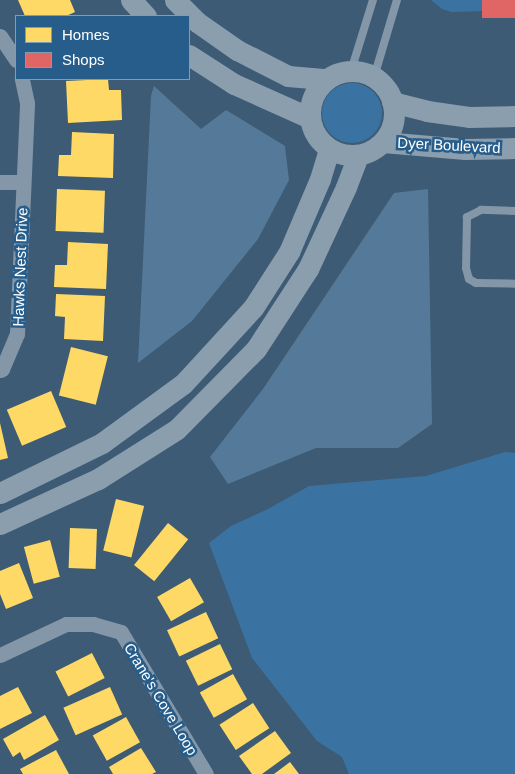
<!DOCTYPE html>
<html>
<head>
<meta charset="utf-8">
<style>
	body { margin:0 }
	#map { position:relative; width:515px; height:774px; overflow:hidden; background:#3d5b74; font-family:Arial,sans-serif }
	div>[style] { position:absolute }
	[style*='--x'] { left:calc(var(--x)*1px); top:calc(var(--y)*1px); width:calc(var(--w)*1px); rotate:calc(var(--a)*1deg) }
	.green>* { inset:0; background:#3a73a1 }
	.round { border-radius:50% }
	.water>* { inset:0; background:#557a99 }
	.homes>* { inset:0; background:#ffd966; transform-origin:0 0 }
	.shops>* { inset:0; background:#e06666; transform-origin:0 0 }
	.lane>* { height:8px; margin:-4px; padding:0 4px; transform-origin:4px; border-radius:4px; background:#8497a8 }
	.street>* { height:15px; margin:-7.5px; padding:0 7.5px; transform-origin:7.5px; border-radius:7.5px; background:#8497a8 }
	.secondary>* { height:21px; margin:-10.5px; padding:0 10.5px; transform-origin:10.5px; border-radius:10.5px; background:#8b9eae }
	.secondary>.ring { margin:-10.5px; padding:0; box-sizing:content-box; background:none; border:21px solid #8b9eae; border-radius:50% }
	span { translate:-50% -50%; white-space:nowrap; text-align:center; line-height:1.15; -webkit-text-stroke:5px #265d8b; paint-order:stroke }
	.street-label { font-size:15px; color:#fff }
	.legend { position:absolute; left:15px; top:15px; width:175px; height:65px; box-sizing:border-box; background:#265d8b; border:1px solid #7d9eb9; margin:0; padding:6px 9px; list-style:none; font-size:15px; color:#fff }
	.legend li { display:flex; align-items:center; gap:10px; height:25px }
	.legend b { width:25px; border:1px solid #7d9eb9 }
</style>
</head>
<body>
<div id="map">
	<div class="green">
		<i style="clip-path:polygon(431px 0,482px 0,482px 11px,452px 12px,442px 9px)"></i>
		<i class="round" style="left:322px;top:83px;width:60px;height:60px"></i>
		<i style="clip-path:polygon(505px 452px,515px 453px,515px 774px,349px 774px,342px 757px,317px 741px,252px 658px,209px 543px,231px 526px,268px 509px,309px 486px,426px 476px)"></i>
	</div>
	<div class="water">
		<i style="clip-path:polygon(154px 86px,201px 129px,226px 110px,285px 146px,289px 180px,258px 239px,192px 321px,138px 363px,151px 96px)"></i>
		<i style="clip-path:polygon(428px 189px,432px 424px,398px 448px,316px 448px,228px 484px,210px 457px,263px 389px,394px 193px)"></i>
	</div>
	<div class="homes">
		<i style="clip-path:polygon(18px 0,70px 0,75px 12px,66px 16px,25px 16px)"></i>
		<i style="clip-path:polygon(108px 79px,109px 90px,121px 90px,122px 120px,68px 123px,66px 81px)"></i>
		<i style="clip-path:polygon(72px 132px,114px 134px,113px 178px,58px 176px,59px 155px,71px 155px)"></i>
		<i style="left:57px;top:189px;width:48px;height:42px;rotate:2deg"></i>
		<i style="clip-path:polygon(68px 242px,108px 244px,106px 289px,54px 287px,55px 265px,67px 265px)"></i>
		<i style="clip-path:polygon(56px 294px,105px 296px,103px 341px,64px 339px,65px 317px,55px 316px)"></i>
		<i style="left:71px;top:347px;width:38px;height:50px;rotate:14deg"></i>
		<i style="left:51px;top:391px;width:39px;height:48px;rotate:67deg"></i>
		<i style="clip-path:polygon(0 423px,8px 458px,0 460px)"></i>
		<i style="left:116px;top:499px;width:29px;height:53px;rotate:14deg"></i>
		<i style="left:168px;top:523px;width:26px;height:54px;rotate:39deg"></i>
		<i style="left:70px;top:528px;width:27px;height:40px;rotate:2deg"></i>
		<i style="left:50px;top:540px;width:38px;height:27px;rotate:75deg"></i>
		<i style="clip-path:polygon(19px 563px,33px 598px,6px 609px,0 594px,0 571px)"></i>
		<i style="left:190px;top:578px;width:28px;height:38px;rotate:60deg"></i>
		<i style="left:206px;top:612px;width:29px;height:43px;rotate:65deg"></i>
		<i style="left:220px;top:644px;width:28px;height:38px;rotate:64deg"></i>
		<i style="left:92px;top:653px;width:28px;height:41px;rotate:63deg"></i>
		<i style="left:233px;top:674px;width:29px;height:38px;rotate:61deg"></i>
		<i style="clip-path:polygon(18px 687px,32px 713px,0 729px,0 696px)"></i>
		<i style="left:110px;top:687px;width:30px;height:51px;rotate:66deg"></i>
		<i style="left:253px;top:703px;width:30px;height:40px;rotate:57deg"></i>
		<i style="clip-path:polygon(45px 715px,59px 740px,24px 760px,20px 752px,13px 757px,3px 739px)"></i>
		<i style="left:126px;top:717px;width:29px;height:38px;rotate:61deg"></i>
		<i style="clip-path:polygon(275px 731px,291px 753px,262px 774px,252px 774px,239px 756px)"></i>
		<i style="clip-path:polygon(141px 748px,156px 772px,152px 774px,113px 774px,109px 767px)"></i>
		<i style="clip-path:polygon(56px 750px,69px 774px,23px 774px,20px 769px)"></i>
		<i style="clip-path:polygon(290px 762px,299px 774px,274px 774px)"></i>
	</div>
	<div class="shops">
		<i style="left:482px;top:0;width:33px;height:18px"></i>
	</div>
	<div class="lane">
		<i style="--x:351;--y:71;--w:74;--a:-72.8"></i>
		<i style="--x:374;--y:77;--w:80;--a:-73.4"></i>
		<i style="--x:515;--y:211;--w:34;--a:-178"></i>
		<i style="--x:481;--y:210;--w:16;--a:153"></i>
		<i style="--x:467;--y:217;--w:51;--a:91.1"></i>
		<i style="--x:466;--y:268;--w:11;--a:75"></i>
		<i style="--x:469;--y:279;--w:8;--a:30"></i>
		<i style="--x:476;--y:283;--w:39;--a:1"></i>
	</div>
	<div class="street">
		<i style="--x:0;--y:36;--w:29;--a:56"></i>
		<i style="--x:0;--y:182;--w:23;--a:0"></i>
		<i style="--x:0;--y:370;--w:2;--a:-27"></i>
		<i style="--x:2;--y:369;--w:38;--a:-67"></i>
		<i style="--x:17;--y:334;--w:231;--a:-87.5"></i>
		<i style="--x:27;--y:103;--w:25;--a:-102"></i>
		<i style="--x:0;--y:655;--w:73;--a:-25.2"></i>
		<i style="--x:66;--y:624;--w:27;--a:0"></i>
		<i style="--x:93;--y:624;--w:29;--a:16"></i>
		<i style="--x:121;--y:632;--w:165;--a:59.1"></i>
	</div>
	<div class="secondary">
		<i style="--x:131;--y:0;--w:22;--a:47"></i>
		<i style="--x:175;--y:0;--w:31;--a:45"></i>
		<i style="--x:197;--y:22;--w:49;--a:35"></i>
		<i style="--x:237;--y:50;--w:57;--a:27"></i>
		<i style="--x:288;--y:76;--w:38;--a:5"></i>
		<i style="--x:189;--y:55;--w:54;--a:32.8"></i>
		<i style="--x:234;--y:84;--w:83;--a:24.1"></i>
		<i class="ring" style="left:310px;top:71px;width:63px;height:63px"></i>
		<i style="--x:392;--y:102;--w:36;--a:14"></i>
		<i style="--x:427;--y:111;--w:42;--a:8.1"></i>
		<i style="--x:469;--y:117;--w:46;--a:-1.2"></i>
		<i style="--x:383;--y:142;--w:82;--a:4.9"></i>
		<i style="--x:465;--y:149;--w:50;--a:-1.1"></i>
		<i style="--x:0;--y:493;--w:114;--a:-26.1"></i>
		<i style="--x:102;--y:443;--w:100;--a:-36.1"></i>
		<i style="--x:183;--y:384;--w:103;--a:-47.4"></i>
		<i style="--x:253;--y:308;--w:67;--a:-57.3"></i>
		<i style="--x:289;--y:252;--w:79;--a:-67"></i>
		<i style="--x:320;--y:179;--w:31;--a:-73"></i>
		<i style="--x:0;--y:524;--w:108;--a:-24.7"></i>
		<i style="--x:98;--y:479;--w:93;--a:-32.3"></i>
		<i style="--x:177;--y:429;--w:112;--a:-45.4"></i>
		<i style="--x:256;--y:349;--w:95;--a:-57"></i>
		<i style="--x:308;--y:269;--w:90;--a:-65.1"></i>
		<i style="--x:346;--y:187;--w:34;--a:-69"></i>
	</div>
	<div class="street-label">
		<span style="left:449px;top:145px;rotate:3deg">Dyer Boulevard</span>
		<span style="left:20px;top:267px;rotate:-88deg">Hawks Nest Drive</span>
		<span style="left:161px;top:699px;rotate:59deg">Crane's Cove Loop</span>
	</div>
	<ul class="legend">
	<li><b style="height:14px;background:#ffd966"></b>Homes</li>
	<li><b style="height:14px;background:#e06666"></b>Shops</li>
	</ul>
</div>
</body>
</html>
